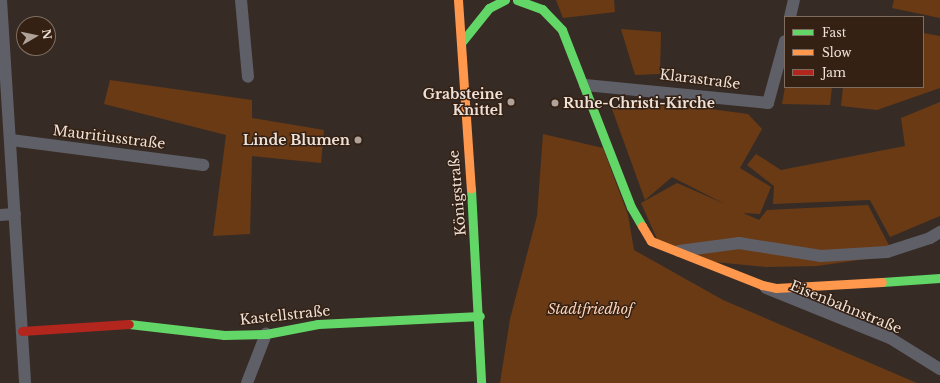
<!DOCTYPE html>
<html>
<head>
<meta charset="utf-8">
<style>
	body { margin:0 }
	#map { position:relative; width:940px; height:383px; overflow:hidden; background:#372c25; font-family:"Libre Baskerville",serif }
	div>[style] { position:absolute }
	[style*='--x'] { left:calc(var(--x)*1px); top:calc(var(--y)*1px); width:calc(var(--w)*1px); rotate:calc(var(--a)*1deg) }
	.green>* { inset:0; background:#6a3a15 }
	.street>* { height:12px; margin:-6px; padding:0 6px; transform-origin:6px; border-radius:6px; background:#5f5f68 }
	.fast>* { height:9px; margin:-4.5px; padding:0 4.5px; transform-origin:4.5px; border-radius:4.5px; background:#63d668 }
	.slow>* { height:9px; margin:-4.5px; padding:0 4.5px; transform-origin:4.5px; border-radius:4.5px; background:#ff974d }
	.jam>* { height:9px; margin:-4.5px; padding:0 4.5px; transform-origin:4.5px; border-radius:4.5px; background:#b3261e }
	.dots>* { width:11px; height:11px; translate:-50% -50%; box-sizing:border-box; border:2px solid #342114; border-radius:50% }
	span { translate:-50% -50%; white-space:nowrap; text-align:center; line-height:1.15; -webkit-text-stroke:3px #342114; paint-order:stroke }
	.street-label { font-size:14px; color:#eee1d8 }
	.poi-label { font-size:14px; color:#eee1d8; font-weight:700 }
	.right { translate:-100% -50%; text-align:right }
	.left { translate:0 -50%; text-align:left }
	.park-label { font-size:14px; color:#fed3b8; font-style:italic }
	.legend { position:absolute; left:784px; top:16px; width:140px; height:72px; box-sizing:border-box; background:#342114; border:1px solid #7e6e62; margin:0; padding:5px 7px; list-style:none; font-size:12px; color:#eee1d8 }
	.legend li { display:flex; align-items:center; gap:8px; height:20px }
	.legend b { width:20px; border:1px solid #7e6e62 }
	.north { position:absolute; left:16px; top:16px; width:40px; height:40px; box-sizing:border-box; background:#342114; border:1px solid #7e6e62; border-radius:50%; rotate:81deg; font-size:11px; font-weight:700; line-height:16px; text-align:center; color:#eee1d8 }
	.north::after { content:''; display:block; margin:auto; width:14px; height:18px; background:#aea299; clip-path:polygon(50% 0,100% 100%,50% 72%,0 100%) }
</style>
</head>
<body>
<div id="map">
	<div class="green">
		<i style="clip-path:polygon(556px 0,614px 0,615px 12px,563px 18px)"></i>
		<i style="clip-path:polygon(894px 0,940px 0,940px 18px,892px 8px)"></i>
		<i style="clip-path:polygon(621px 29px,661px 32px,660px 74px,635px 75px)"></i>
		<i style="clip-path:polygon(923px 33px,940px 36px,940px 88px,877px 110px,841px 106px,843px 87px,923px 87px)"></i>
		<i style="clip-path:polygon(110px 80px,252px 100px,252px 118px,324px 130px,321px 163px,252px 156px,250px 234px,213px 236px,226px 135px,104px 104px)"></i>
		<i style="clip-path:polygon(785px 87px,832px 87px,830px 105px,782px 104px)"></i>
		<i style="clip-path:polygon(635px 99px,748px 114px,762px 129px,740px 168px,771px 187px,760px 214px,743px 213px,759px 220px,767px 210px,868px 205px,894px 255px,817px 266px,766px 267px,714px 262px,657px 239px,641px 203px,677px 183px,725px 204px,672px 177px,645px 200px,612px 109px)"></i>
		<i style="clip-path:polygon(940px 102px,940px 216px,890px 237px,870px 200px,773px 204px,774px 186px,747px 165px,756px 154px,781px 170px,905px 146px,901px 118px)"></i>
		<i style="clip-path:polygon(543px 134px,603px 148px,628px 215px,634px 250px,723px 300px,917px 383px,500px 383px,510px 319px,537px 216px)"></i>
	</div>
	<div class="street">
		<i style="--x:1;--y:0;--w:384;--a:86.4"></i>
		<i style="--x:241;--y:0;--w:77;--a:84.8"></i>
		<i style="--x:790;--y:17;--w:17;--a:-77"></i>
		<i style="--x:585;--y:85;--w:184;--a:5.6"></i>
		<i style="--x:768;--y:103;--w:64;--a:-74.7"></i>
		<i style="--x:11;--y:140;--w:194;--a:7.4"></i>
		<i style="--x:0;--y:215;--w:15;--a:-4"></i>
		<i style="--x:679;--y:251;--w:61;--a:-7.6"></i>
		<i style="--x:739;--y:243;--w:83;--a:9"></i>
		<i style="--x:821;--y:256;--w:66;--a:-3.5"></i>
		<i style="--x:887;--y:252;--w:45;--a:-18"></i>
		<i style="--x:930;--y:238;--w:12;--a:-31"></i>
		<i style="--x:766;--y:288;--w:134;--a:22"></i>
		<i style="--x:890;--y:338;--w:59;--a:31.8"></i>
		<i style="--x:247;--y:383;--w:53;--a:-68.8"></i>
	</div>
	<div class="fast">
		<i style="--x:517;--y:0;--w:27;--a:20"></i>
		<i style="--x:542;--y:9;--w:29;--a:46"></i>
		<i style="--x:562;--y:30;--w:190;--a:68.7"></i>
		<i style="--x:631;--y:207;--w:22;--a:60"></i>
		<i style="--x:461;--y:43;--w:45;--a:-51.3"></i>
		<i style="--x:489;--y:8;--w:18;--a:-27"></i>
		<i style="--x:471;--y:189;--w:194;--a:87"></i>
		<i style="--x:882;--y:282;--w:58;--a:-3.9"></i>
		<i style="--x:129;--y:324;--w:96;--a:6.6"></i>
		<i style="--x:224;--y:335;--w:42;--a:-1.4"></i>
		<i style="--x:266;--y:334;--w:53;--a:-10.9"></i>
		<i style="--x:318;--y:324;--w:162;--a:-2.8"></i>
	</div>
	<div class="slow">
		<i style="--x:458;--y:0;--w:189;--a:86.1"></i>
		<i style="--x:642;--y:226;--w:17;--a:59"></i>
		<i style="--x:651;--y:241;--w:119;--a:21.6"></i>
		<i style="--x:762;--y:285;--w:14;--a:12"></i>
		<i style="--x:776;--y:288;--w:106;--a:-3.2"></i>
	</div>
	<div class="jam">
		<i style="--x:22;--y:331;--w:107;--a:-3.7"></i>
	</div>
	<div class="dots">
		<i style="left:511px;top:102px;background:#aea299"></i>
		<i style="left:555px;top:103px;background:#aea299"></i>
		<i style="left:358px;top:140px;background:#aea299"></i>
	</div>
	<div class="street-label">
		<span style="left:700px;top:79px;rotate:7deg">Klarastraße</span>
		<span style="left:109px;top:137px;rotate:7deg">Mauritiusstraße</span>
		<span style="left:457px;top:193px;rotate:-95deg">Königstraße</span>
		<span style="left:846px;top:307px;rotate:22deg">Eisenbahnstraße</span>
		<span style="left:285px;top:315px;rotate:-6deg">Kastellstraße</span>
	</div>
	<div class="poi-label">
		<span class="right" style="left:503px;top:102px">Grabsteine<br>Knittel</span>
		<span class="left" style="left:563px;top:103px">Ruhe-Christi-Kirche</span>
		<span class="right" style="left:350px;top:140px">Linde Blumen</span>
	</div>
	<div class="park-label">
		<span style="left:590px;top:309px">Stadtfriedhof</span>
	</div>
	<ul class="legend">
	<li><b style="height:5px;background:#63d668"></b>Fast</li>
	<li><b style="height:5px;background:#ff974d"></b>Slow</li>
	<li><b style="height:5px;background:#b3261e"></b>Jam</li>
	</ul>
	<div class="north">N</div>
</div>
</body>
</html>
